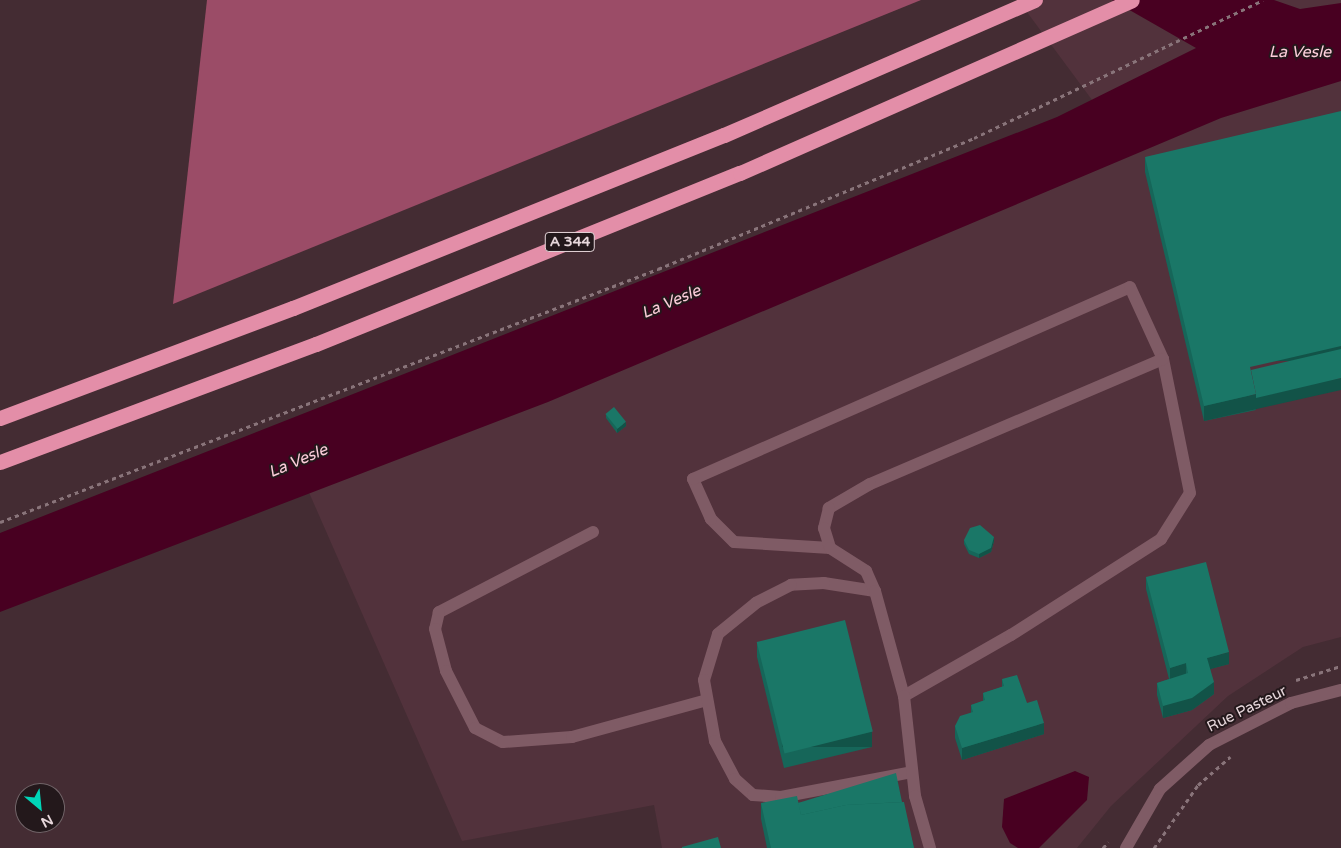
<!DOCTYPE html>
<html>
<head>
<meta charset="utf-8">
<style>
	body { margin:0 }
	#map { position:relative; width:1341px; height:848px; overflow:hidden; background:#442c33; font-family:"Varela Round",sans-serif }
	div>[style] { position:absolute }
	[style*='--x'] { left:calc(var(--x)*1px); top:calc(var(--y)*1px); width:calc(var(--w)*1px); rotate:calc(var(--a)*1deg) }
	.built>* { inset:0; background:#52323c }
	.forest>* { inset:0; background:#9b4c67 }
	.water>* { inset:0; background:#480021 }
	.path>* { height:3px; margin-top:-1.5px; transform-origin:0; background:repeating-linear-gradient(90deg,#89747a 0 4px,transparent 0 8px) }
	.service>* { height:12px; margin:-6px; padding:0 6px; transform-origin:6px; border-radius:6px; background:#7f5b65 }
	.tertiary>* { height:12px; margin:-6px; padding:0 6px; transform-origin:6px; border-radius:6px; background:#7f5b65 }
	.motorway>* { height:15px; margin:-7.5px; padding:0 7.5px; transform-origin:7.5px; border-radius:7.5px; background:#e38ea8 }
	.wall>* { inset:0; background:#166659 }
	.shaded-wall>* { inset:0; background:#125348; transform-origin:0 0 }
	.building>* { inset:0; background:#1a7767; transform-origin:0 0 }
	span { translate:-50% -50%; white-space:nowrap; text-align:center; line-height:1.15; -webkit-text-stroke:4px #23181b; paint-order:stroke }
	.shield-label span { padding:1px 4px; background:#23181b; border:1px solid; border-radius:4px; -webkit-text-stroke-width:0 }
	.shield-label { font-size:14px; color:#e7d7db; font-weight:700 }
	.street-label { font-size:15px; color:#e7d7db }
	.water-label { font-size:16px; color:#fdcedb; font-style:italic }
	.north { position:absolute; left:15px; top:783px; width:50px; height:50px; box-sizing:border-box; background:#23181b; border:1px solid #716468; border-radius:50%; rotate:152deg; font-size:14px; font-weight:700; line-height:20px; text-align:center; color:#e7d7db }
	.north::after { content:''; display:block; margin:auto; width:18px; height:22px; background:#00d5b7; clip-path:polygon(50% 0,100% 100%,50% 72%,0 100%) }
</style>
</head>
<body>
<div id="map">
	<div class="built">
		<i style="clip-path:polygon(1018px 0,1341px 0,1341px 637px,1303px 647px,1228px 696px,1111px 806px,1077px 848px,662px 848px,654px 805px,462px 841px,300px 472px,1115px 131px)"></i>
	</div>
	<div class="forest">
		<i style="clip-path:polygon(207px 0,921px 0,173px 304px)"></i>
	</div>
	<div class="water">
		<i style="clip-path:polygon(1112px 0,1274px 0,1300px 9px,1341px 3px,1341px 81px,1221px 118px,548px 402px,0 612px,0 533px,1057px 117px,1196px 48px)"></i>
		<i style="clip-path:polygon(1075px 771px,1089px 777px,1087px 800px,1039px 848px,1018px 848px,1010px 843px,1002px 827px,1004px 799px)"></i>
	</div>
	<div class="path">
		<i style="--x:0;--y:522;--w:705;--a:-21.03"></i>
		<i style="--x:658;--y:269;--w:342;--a:-22.5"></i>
		<i style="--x:974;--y:138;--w:320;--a:-25.5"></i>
		<i style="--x:1296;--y:680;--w:47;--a:-17.3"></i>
		<i style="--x:1103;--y:848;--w:8;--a:-50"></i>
		<i style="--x:1154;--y:848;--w:77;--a:-55.1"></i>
		<i style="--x:1198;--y:785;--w:43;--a:-41.2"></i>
	</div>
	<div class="service">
		<i style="--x:593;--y:532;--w:174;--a:152.5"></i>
		<i style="--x:439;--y:612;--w:17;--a:103"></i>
		<i style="--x:435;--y:629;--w:43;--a:75.3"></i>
		<i style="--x:446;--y:671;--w:64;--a:63"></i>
		<i style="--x:475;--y:728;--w:31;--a:27"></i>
		<i style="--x:503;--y:742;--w:69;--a:-4.1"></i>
		<i style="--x:572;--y:737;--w:140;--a:-15.3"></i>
		<i style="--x:830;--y:548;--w:96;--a:-176.4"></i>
		<i style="--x:734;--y:542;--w:33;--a:-135"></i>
		<i style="--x:711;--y:519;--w:44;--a:-114.2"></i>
		<i style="--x:693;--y:479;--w:477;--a:-23.7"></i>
		<i style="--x:1130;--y:287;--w:79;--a:65.4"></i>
		<i style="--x:875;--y:591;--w:52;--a:-171.1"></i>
		<i style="--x:824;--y:583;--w:33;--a:177"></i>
		<i style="--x:791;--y:585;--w:39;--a:153"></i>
		<i style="--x:756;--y:603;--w:49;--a:140.8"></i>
		<i style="--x:718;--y:634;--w:48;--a:106.9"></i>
		<i style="--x:704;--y:680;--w:62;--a:79.8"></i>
		<i style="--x:715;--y:741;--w:43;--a:62.2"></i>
		<i style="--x:735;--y:779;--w:24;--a:42"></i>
		<i style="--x:753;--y:795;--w:28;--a:4"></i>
		<i style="--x:781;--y:797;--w:133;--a:-10.8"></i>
		<i style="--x:904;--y:696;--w:123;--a:-29.7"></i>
		<i style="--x:1011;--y:635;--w:178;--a:-32.6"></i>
		<i style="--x:1161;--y:539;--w:54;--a:-57.8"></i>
		<i style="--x:1190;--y:493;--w:137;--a:-101.4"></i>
		<i style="--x:1163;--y:359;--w:319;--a:156.9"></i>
		<i style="--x:870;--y:484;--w:48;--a:149.7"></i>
		<i style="--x:829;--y:508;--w:21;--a:104"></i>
		<i style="--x:824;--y:528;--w:21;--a:73"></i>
		<i style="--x:830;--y:548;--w:43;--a:32.6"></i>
		<i style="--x:866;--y:571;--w:22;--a:66"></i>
		<i style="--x:875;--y:591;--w:109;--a:74.6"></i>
		<i style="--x:904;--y:696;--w:101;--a:83.7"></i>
		<i style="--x:915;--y:796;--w:54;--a:73.9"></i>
	</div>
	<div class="tertiary">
		<i style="--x:1126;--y:848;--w:68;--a:-60"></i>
		<i style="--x:1160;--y:789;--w:66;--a:-41.9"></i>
		<i style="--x:1209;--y:745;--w:92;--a:-27.1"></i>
		<i style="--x:1291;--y:703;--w:52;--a:-14.6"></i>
	</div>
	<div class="motorway">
		<i style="--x:0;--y:418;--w:313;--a:-20.6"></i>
		<i style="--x:293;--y:308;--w:464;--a:-21.9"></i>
		<i style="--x:724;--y:135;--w:339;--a:-23.5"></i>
		<i style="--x:0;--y:462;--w:337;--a:-20.5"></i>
		<i style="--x:316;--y:344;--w:457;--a:-22"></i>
		<i style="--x:740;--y:173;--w:428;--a:-23.8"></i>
	</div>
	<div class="wall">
		<i style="clip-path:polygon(1145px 157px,1256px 410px,1204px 421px,1145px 172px)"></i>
		<i style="clip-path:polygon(606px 414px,626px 426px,617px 433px,606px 418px)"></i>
		<i style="clip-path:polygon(964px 540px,994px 541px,991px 552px,979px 558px,969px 554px,964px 544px)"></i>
		<i style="clip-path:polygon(1146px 577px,1229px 664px,1210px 669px,1214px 694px,1192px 710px,1163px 718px,1157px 695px,1157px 683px,1169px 679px,1146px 589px)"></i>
		<i style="clip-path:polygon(757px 642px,872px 747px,784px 768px,757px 657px)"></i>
		<i style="clip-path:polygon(1002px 679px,1027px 703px,1044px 734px,962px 760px,955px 738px,955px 726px,971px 713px,971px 705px,983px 701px,983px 693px,1002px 687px)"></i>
		<i style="clip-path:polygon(902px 802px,914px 848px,767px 848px,761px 819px,761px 803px)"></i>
	</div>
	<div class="shaded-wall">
		<i style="left:1341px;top:346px;width:15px;height:93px;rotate:90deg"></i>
		<i style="clip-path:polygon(1341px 378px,1341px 390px,1204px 421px,1204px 406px,1256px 394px)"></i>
		<i style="clip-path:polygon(626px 422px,626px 426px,617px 433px,617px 429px)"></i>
		<i style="clip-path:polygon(994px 537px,994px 541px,991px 552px,979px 558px,979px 554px)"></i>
		<i style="clip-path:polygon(1229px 652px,1229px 664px,1207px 670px,1207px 658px)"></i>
		<i style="clip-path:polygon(1186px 663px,1186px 675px,1170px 680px,1170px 668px)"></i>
		<i style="clip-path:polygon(1214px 682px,1214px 694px,1192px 710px,1163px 718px,1163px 706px)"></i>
		<i style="clip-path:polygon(1044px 723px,1044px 734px,962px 760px,962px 748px)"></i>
		<i style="left:872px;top:732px;width:15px;height:90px;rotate:90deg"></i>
	</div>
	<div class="building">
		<i style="clip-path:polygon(1341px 111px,1341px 346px,1250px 367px,1256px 394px,1204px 406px,1145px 157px)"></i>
		<i style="clip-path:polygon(1341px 349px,1341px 378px,1256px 398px,1256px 394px,1251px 370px)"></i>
		<i style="left:614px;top:407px;width:19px;height:11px;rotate:51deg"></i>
		<i style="clip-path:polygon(980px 525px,994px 537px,991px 548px,979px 554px,969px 550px,964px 540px,970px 528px)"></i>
		<i style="clip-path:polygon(1206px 562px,1229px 652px,1207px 658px,1214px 682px,1192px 698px,1163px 706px,1157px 683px,1188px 673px,1186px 663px,1170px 668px,1146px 577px)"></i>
		<i style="left:845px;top:620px;width:115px;height:91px;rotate:76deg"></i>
		<i style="clip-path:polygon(1017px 675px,1027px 703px,1037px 700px,1044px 723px,962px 748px,955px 726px,960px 716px,973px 712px,971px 705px,985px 700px,983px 693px,1004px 686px,1002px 679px)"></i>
		<i style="clip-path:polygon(896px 773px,902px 802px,846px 805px,801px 815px,798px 803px)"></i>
		<i style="clip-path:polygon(797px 796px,801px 815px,846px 805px,904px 802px,914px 848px,771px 848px,761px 803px)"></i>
		<i style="clip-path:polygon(718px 837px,721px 848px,682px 848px,682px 847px)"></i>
	</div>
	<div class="shield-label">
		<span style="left:570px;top:242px">A 344</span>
	</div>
	<div class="street-label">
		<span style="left:1247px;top:709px;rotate:-26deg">Rue Pasteur</span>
	</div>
	<div class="water-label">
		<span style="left:1300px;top:52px">La Vesle</span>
		<span style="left:671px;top:302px;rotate:-23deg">La Vesle</span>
		<span style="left:298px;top:461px;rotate:-23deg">La Vesle</span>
	</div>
	<div class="north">N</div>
</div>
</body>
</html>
